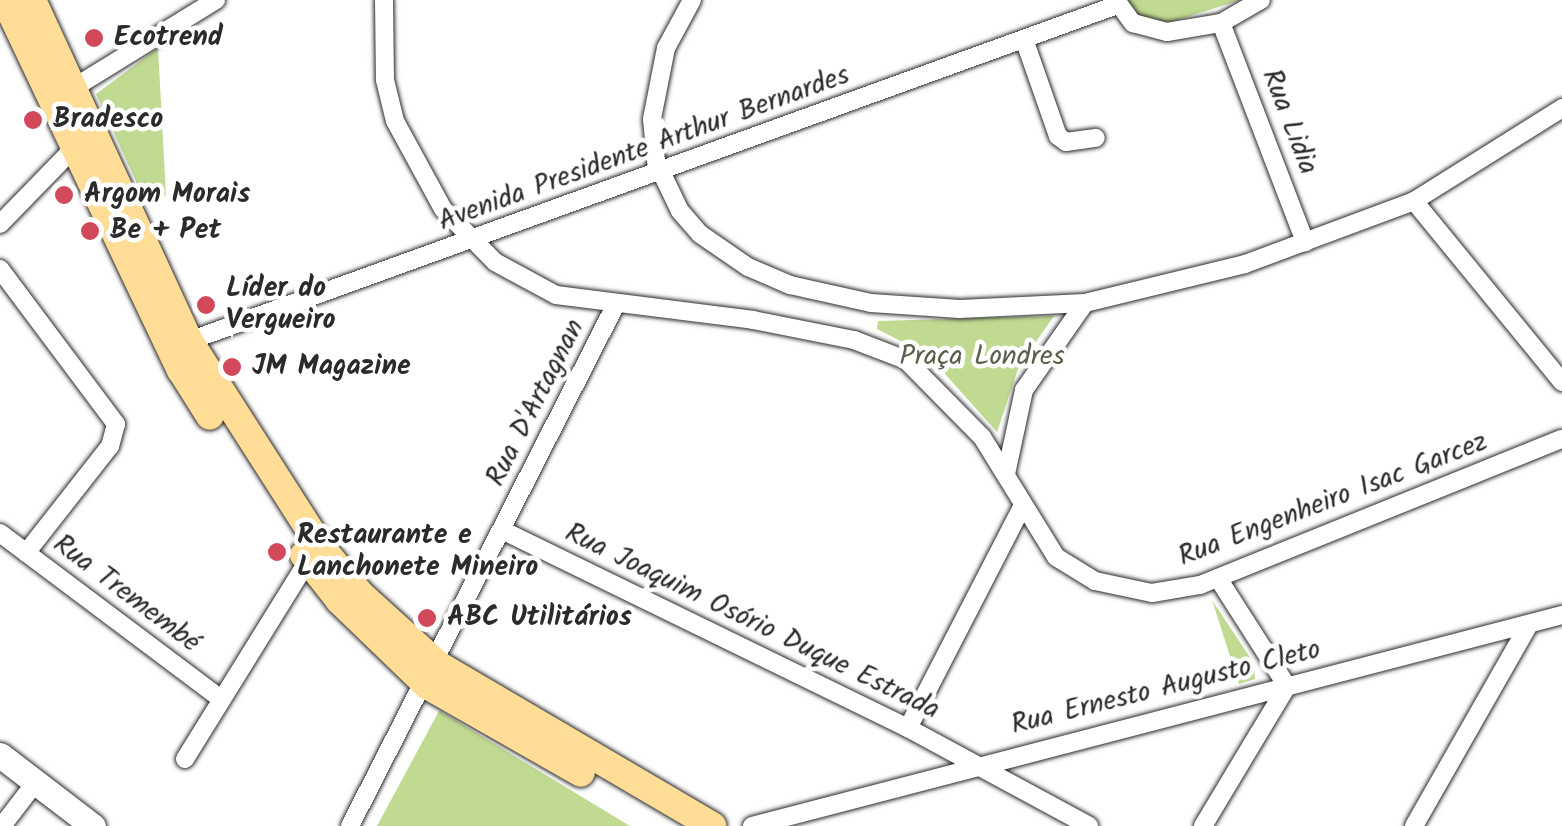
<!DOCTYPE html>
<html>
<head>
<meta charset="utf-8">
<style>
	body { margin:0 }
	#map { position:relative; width:1562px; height:826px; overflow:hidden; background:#fff; font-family:Kalam,sans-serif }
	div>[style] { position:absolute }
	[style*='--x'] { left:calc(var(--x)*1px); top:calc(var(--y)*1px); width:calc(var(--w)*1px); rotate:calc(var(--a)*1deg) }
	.green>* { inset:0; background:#c0da91 }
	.roads { filter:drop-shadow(0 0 2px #2b2b2b) drop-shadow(0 0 2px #2b2b2b) }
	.street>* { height:18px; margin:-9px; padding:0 9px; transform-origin:9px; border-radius:9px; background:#fff }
	.secondary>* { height:25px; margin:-12.5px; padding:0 12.5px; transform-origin:12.5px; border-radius:12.5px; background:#fff }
	.primary>* { height:28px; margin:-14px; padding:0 14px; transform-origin:14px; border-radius:14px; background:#ffdd96 }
	.dots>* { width:28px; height:28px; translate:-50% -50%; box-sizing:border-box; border:5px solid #fff; border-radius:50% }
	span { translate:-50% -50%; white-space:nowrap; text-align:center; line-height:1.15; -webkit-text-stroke:9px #fff; paint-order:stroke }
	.poi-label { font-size:28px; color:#2b2b2b; font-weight:700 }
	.left { translate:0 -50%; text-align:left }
	.street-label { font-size:28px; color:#2b2b2b }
	.park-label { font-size:28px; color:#58604a }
</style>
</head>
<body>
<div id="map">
	<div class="green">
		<i style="clip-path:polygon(1119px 0,1241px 0,1161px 25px,1142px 22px)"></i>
		<i style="clip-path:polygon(158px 48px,166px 195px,146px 203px,96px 94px)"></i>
		<i style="clip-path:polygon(1054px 316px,1019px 366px,997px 432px,928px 355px,877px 329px,878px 321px)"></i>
		<i style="clip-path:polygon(1212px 600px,1253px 662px,1255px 679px,1239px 684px)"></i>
		<i style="clip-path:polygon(439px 711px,440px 711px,630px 826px,377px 826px)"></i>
	</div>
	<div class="roads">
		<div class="street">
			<i style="--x:384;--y:0;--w:80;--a:89.3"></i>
			<i style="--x:385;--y:80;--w:42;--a:76.3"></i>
			<i style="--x:395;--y:121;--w:100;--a:61.4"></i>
			<i style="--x:443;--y:209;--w:74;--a:45.5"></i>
			<i style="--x:495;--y:262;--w:69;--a:28.4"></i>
			<i style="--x:556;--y:295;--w:199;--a:7.2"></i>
			<i style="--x:753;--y:320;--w:103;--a:11.2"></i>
			<i style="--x:854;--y:340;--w:56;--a:21"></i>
			<i style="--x:906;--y:360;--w:108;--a:45.4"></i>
			<i style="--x:982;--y:437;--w:141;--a:58.3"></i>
			<i style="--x:1056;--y:557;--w:46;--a:31.6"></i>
			<i style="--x:1095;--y:581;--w:58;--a:11.9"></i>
			<i style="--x:1152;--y:593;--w:49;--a:-9.5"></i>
			<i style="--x:1200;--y:585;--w:390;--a:-22"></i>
			<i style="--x:692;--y:0;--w:55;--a:118.4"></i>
			<i style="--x:666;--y:48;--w:72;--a:101.2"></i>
			<i style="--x:652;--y:119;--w:42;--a:84.6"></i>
			<i style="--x:656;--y:161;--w:55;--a:64.4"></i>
			<i style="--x:680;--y:211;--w:30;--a:49"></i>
			<i style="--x:700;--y:234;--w:58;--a:34.5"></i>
			<i style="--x:748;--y:267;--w:46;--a:23.2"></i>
			<i style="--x:790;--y:285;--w:83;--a:12.5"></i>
			<i style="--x:871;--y:303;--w:89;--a:3.9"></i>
			<i style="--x:960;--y:309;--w:125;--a:-2.7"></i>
			<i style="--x:1085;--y:303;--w:165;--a:-13.7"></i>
			<i style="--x:1245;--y:264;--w:180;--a:-20.4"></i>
			<i style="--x:1414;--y:201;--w:175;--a:-32.1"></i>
			<i style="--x:1116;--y:0;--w:29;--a:54"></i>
			<i style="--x:1133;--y:23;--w:35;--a:15"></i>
			<i style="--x:1167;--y:32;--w:55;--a:-9.5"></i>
			<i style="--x:1221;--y:23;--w:46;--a:-29.9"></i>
			<i style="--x:1221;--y:23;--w:235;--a:69"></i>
			<i style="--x:1024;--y:39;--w:103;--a:70.7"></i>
			<i style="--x:1058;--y:136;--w:10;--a:37"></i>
			<i style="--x:1066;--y:142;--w:30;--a:-8"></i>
			<i style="--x:75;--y:87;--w:166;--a:-31.7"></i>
			<i style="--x:1414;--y:201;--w:234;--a:50.7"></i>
			<i style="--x:0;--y:224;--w:106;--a:-45.8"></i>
			<i style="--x:0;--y:269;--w:194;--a:53.2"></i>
			<i style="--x:116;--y:424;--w:23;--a:105"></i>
			<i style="--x:110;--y:446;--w:136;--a:128.1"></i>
			<i style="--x:189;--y:341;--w:987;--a:-19.9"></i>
			<i style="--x:1006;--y:474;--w:86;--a:-77.9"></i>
			<i style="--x:1024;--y:390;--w:106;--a:-55"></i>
			<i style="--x:502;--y:530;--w:452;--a:26"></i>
			<i style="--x:908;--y:728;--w:206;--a:28.4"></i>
			<i style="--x:0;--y:533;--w:275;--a:36.9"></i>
			<i style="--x:908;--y:728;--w:249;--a:-62.7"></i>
			<i style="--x:185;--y:759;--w:239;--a:-58.2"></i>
			<i style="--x:2;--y:826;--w:54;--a:-52.5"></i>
			<i style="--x:350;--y:826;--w:584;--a:-63"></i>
			<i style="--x:752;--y:826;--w:837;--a:-14.6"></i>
			<i style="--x:1203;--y:826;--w:163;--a:-59"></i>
			<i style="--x:1287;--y:686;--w:128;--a:-122.6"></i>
			<i style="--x:1414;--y:826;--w:232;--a:-60.3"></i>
		</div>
		<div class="secondary">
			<i style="--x:0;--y:755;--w:117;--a:37.4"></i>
		</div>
		<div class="primary">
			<i style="--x:5;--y:0;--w:410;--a:64.6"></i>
			<i style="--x:181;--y:370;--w:54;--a:57.8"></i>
			<i style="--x:32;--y:0;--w:375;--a:65.3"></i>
			<i style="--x:189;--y:341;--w:243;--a:57.4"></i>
			<i style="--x:320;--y:546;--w:62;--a:50.2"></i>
			<i style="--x:360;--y:594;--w:105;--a:42.3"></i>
			<i style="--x:438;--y:665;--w:318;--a:30.4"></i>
			<i style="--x:304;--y:555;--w:58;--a:52"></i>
			<i style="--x:340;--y:601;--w:121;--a:44"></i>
			<i style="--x:427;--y:685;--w:177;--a:29.7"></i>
		</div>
	</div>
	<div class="dots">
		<i style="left:94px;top:38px;background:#d1495b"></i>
		<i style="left:33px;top:120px;background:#d1495b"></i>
		<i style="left:64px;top:195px;background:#d1495b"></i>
		<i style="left:90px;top:231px;background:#d1495b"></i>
		<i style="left:206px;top:305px;background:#d1495b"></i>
		<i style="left:232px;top:367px;background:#d1495b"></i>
		<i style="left:277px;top:552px;background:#d1495b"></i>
		<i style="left:427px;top:618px;background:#d1495b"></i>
	</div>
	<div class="poi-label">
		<span class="left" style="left:114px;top:38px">Ecotrend</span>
		<span class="left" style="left:53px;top:120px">Bradesco</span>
		<span class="left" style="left:84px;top:195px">Argom Morais</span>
		<span class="left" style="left:110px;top:231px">Be + Pet</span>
		<span class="left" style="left:226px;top:305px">Líder do<br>Vergueiro</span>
		<span class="left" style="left:252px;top:367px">JM Magazine</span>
		<span class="left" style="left:297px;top:552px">Restaurante e<br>Lanchonete Mineiro</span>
		<span class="left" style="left:447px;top:618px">ABC Utilitários</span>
	</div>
	<div class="street-label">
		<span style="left:1289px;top:122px;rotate:69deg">Rua Lidia</span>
		<span style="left:644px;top:149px;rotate:-20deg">Avenida Presidente Arthur Bernardes</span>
		<span style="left:536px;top:403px;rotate:-63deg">Rua D'Artagnan</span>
		<span style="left:1333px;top:500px;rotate:-21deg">Rua Engenheiro Isac Garcez</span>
		<span style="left:126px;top:594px;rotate:37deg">Rua Tremembé</span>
		<span style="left:752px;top:622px;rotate:26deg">Rua Joaquim Osório Duque Estrada</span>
		<span style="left:1166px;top:688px;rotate:-14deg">Rua Ernesto Augusto Cleto</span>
	</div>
	<div class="park-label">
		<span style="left:982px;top:357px">Praça Londres</span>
	</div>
</div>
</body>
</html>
